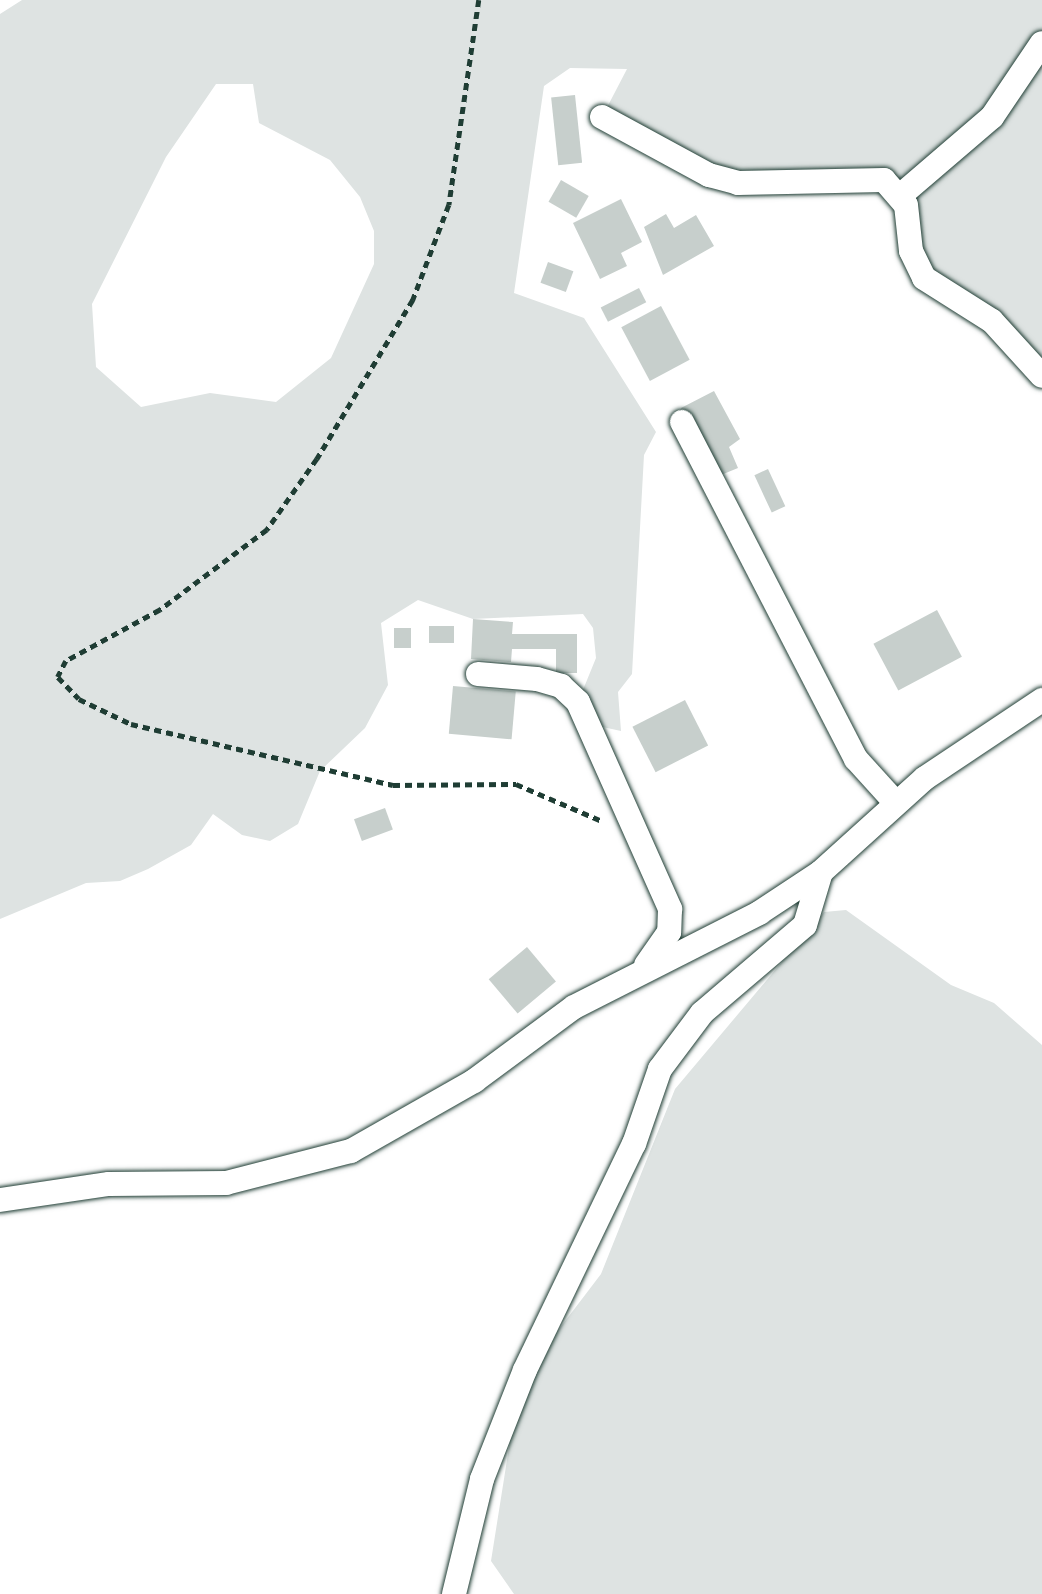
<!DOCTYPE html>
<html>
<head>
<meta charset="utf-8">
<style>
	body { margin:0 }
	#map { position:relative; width:1042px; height:1594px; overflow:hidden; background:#fff; font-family:Sriracha,sans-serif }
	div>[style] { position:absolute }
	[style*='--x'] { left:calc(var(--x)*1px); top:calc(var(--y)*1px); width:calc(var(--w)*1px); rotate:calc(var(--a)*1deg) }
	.green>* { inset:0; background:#dee3e2 }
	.building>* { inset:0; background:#c7cfcc; transform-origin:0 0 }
	.path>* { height:4.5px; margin-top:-2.25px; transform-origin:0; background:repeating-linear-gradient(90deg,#1f3d34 0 7px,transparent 0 12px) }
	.roads { filter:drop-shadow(0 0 2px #1f3d34) drop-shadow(0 0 2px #1f3d34) }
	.minor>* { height:24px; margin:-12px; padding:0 12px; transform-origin:12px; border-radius:12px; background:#fff }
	span { translate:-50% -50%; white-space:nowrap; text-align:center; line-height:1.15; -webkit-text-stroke:5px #fff; paint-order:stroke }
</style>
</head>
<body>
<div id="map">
	<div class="green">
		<i style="clip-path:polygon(evenodd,22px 0,1042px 0,1042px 376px,941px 293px,893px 186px,738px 183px,602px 117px,627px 69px,570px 68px,544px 86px,514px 293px,584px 318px,656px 432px,644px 455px,632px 674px,618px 692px,621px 731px,589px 724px,578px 702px,596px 658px,593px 628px,583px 614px,473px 619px,418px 600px,381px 623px,388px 685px,365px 728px,320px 771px,298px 824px,270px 841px,242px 835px,213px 814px,191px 845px,148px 869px,120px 881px,86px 883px,0 919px,0 14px,22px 0,216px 84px,253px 84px,259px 123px,330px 160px,360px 197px,374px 231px,374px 264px,331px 358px,276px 402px,210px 393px,141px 407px,96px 367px,92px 304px,166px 157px,216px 84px)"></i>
		<i style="clip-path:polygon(846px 910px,951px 985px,994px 1003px,1042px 1045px,1042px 1594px,514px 1594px,491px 1561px,516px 1403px,534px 1362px,601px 1274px,675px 1089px,824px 912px)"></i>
	</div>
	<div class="building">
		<i style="left:575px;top:95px;width:68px;height:24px;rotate:84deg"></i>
		<i style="left:561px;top:180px;width:32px;height:25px;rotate:30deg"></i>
		<i style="clip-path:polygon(621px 199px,642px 242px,621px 253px,627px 266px,600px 279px,573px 223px)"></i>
		<i style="clip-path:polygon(666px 214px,674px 228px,696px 215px,714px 246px,663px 275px,644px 227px)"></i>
		<i style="left:548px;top:262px;width:27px;height:22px;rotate:20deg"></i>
		<i style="left:639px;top:288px;width:16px;height:43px;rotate:63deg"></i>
		<i style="left:661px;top:306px;width:61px;height:45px;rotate:62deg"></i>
		<i style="clip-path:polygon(714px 391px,740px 439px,729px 447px,738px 468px,716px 477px,681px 408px)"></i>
		<i style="left:768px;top:469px;width:41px;height:15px;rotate:65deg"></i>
		<i style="left:937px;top:610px;width:53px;height:72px;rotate:62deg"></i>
		<i style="clip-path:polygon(473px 619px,513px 622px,512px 634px,577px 634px,577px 673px,556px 673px,556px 649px,512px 649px,511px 662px,471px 659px)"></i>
		<i style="left:429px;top:626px;width:25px;height:17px"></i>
		<i style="left:394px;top:628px;width:17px;height:20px"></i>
		<i style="left:453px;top:686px;width:63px;height:48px;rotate:5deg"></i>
		<i style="left:685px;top:700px;width:51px;height:59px;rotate:63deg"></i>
		<i style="left:385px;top:808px;width:23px;height:33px;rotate:70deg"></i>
		<i style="left:527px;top:947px;width:45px;height:50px;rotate:50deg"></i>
	</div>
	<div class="path">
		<i style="--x:479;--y:0;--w:207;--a:98.3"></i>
		<i style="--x:449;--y:205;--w:102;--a:110.8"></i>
		<i style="--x:413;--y:300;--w:186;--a:121.1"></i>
		<i style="--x:317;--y:459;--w:87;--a:125.2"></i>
		<i style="--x:267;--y:530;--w:134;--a:143.2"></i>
		<i style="--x:160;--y:610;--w:107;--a:151.5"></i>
		<i style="--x:66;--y:661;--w:18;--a:117"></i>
		<i style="--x:58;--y:677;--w:30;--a:46"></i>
		<i style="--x:79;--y:699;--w:58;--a:25.7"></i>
		<i style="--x:131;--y:724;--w:269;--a:13.1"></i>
		<i style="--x:393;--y:785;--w:123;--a:-0.5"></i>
		<i style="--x:516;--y:784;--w:94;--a:23.3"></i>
	</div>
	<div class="roads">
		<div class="minor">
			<i style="--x:602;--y:117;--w:122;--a:28.5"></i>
			<i style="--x:709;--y:175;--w:30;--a:15"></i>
			<i style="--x:738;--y:183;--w:146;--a:-1.2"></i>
			<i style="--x:884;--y:180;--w:33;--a:49"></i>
			<i style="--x:906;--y:205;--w:46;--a:83.8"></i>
			<i style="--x:911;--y:251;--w:30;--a:64"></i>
			<i style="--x:924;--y:278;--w:80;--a:32.3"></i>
			<i style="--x:992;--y:321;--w:74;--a:47.7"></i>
			<i style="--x:901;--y:195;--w:120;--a:-40.6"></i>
			<i style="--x:992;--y:117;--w:89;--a:-56"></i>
			<i style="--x:682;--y:422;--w:379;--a:62.7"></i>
			<i style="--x:856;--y:759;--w:58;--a:47.8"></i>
			<i style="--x:478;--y:674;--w:59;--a:4.8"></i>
			<i style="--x:537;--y:679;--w:25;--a:16"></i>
			<i style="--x:561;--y:686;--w:23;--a:43"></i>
			<i style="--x:578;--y:702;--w:227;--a:66"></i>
			<i style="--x:670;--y:909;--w:23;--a:92"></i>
			<i style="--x:669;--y:932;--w:40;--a:124.9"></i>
			<i style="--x:0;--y:1200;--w:110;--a:-8.4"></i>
			<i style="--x:109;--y:1184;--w:117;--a:-0.5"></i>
			<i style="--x:226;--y:1183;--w:129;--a:-14.4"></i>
			<i style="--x:351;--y:1151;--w:142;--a:-29.6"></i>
			<i style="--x:474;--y:1081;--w:124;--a:-36.5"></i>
			<i style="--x:574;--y:1007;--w:208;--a:-26.9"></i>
			<i style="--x:759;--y:913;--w:74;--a:-33.5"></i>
			<i style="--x:821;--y:872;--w:140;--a:-42.1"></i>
			<i style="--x:925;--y:778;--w:141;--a:-33.7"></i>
			<i style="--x:454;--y:1594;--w:118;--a:-76.3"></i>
			<i style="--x:482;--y:1479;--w:117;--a:-68.5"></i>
			<i style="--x:525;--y:1370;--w:251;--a:-64.3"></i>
			<i style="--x:634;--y:1144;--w:79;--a:-70.9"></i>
			<i style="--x:660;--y:1069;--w:70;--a:-53.1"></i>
			<i style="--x:702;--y:1013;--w:135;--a:-40.5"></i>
			<i style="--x:805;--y:925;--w:55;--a:-73.2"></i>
		</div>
	</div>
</div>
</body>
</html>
